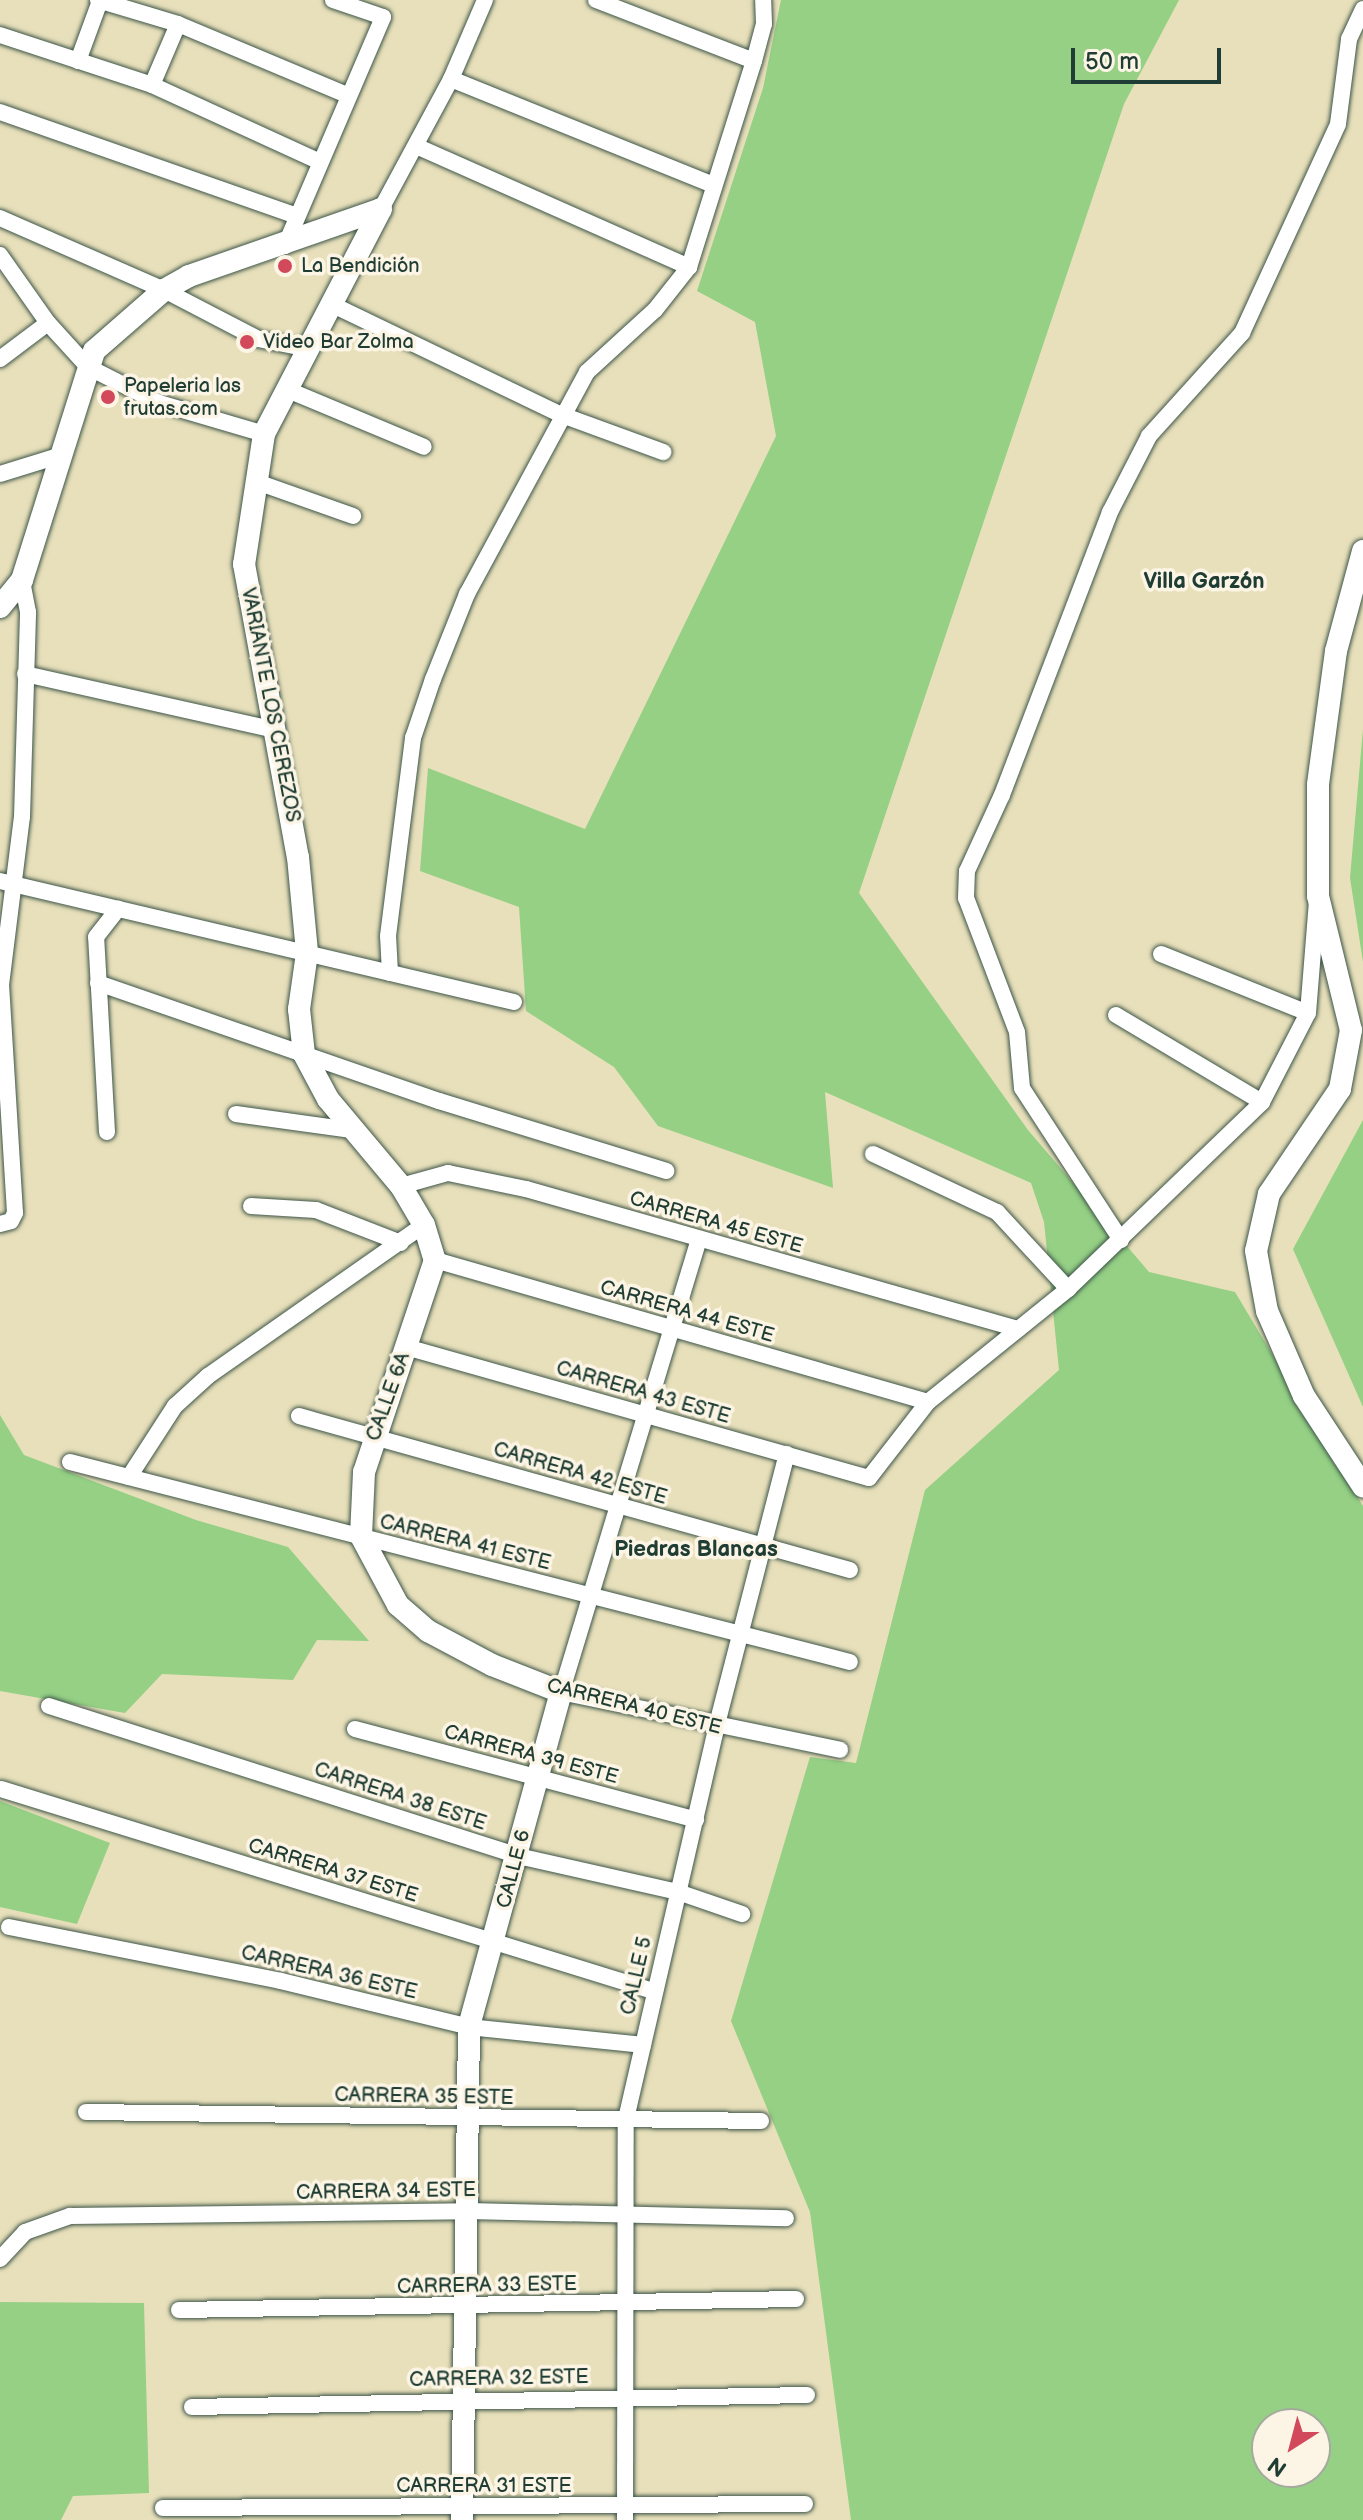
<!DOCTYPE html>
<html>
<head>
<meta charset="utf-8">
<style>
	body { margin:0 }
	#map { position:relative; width:1363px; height:2520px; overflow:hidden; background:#e8e0bb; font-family:"Balsamiq Sans",sans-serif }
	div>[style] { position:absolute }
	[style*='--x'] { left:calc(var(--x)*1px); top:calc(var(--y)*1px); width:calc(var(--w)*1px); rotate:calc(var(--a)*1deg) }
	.green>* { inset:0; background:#95d085 }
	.roads { filter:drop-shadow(0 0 2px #3d5548) drop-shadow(0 0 2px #3d5548) }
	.minor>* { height:16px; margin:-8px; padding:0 8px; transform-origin:8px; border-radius:8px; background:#fff }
	.tertiary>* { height:22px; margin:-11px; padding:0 11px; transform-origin:11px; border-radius:11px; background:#fff }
	.dots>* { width:22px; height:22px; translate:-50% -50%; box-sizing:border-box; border:4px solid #fcf5e5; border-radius:50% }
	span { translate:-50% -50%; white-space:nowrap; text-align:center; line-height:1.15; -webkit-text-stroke:7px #fcf5e5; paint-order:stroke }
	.poi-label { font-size:20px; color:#1f3d34 }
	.left { translate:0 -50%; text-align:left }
	.street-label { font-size:20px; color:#1f3d34 }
	.neighbourhood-label { font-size:22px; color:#1f3d34; font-weight:700 }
	.north { position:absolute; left:1251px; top:2408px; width:80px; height:80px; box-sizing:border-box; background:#fcf5e5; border:2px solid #a4ab9e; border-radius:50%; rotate:216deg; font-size:22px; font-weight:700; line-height:32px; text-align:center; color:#1f3d34 }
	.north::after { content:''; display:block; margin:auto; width:28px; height:36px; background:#d1495b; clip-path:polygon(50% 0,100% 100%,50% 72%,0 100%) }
	.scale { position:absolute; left:1071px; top:48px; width:150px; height:36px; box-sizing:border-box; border:4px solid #1f3d34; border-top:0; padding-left:10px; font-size:24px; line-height:28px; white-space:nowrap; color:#1f3d34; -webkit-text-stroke:6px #fcf5e5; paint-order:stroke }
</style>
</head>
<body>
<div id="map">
	<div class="green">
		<i style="clip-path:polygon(evenodd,781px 0,1179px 0,1124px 104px,859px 893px,1028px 1130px,1149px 1272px,1235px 1292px,1363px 1506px,1363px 2520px,851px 2520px,810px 2212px,731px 2021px,810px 1757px,856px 1763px,925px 1490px,1059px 1370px,1044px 1222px,1031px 1183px,825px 1092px,833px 1188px,658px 1126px,614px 1067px,526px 1011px,519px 907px,420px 871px,428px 768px,585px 829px,776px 436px,755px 322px,697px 291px,763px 88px,781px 0,1267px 2424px,1315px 2424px,1315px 2472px,1267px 2472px,1267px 2424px)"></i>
		<i style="clip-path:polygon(1363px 729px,1363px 962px,1350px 878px)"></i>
		<i style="clip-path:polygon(1363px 1120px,1363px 1407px,1293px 1249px)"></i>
		<i style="clip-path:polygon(0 1415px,24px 1455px,196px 1520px,288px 1547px,369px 1641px,317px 1640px,293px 1680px,162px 1674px,125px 1713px,0 1691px)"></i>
		<i style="clip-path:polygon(0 1801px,110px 1843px,77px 1924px,0 1907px)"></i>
		<i style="clip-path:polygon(0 2302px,144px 2303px,149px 2493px,73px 2496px,61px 2520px,0 2520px)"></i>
	</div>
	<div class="roads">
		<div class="minor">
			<i style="--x:98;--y:0;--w:84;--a:16.7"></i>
			<i style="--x:178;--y:24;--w:183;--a:22.8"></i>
			<i style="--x:596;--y:0;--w:169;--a:21.1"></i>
			<i style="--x:0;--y:35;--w:160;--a:18.2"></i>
			<i style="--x:152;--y:85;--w:185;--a:24.6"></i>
			<i style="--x:78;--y:61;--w:64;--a:-69.9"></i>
			<i style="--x:451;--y:79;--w:283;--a:22"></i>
			<i style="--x:152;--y:85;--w:66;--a:-66.9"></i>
			<i style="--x:0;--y:112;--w:315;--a:19.3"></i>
			<i style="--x:416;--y:146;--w:299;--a:23.9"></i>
			<i style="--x:381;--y:209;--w:148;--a:-61.7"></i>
			<i style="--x:451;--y:79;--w:86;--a:-66.7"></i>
			<i style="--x:0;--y:218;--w:179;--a:23.7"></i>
			<i style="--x:164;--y:290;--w:106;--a:27.5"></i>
			<i style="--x:258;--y:339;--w:53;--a:10.9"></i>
			<i style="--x:285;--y:246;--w:249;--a:-66.8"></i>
			<i style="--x:383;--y:17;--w:53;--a:-161.2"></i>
			<i style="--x:0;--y:255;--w:83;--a:54.8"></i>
			<i style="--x:48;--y:323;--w:59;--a:47.7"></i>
			<i style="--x:88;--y:367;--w:80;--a:26.9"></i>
			<i style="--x:159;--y:403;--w:109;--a:16.4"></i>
			<i style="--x:333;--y:305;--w:254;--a:25.7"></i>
			<i style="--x:562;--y:415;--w:108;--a:20.1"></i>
			<i style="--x:0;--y:359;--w:60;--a:-36.9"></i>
			<i style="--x:288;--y:390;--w:147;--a:22.7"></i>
			<i style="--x:0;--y:474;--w:61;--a:-17.2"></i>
			<i style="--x:257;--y:482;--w:102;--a:19.5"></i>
			<i style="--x:25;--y:674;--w:256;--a:12.6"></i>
			<i style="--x:0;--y:881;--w:528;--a:13.25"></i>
			<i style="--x:1161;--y:954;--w:158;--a:21.9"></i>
			<i style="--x:390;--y:973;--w:37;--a:-93"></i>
			<i style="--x:388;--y:936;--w:200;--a:-82.8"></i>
			<i style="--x:413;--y:738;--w:62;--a:-71.3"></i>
			<i style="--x:433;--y:679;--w:92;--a:-68.2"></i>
			<i style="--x:467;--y:594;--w:252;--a:-61.6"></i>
			<i style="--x:587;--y:372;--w:92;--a:-42.4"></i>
			<i style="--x:655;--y:310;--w:55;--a:-51.7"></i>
			<i style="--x:689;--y:267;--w:216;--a:-72.5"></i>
			<i style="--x:754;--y:61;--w:38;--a:-75"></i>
			<i style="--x:764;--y:24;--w:24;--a:-92"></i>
			<i style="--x:98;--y:983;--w:361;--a:19.1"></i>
			<i style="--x:439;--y:1101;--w:238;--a:17.1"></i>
			<i style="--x:1116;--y:1015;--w:170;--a:30.8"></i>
			<i style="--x:236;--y:1114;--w:117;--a:7.9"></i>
			<i style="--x:107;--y:1132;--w:195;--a:-93.2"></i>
			<i style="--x:96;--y:937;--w:36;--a:-52"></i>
			<i style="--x:873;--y:1154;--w:137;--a:25.1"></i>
			<i style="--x:997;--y:1212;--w:105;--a:47.3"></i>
			<i style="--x:401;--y:1186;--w:49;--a:-15.5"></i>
			<i style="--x:448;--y:1173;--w:80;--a:11.6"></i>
			<i style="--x:526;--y:1189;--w:512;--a:15.88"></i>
			<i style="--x:251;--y:1206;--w:65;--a:3.5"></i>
			<i style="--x:316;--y:1210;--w:91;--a:21.2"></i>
			<i style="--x:0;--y:1224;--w:11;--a:-15"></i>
			<i style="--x:11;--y:1221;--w:9;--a:-63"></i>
			<i style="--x:15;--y:1213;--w:228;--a:-93.5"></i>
			<i style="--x:1;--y:985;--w:169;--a:-82.9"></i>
			<i style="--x:22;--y:817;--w:205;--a:-88.3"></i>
			<i style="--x:28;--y:612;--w:33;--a:-101"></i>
			<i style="--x:699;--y:1239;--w:474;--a:106.9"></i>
			<i style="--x:561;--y:1692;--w:285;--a:11.7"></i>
			<i style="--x:1121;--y:1240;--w:181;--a:-123.1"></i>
			<i style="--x:1022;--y:1088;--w:56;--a:-95.1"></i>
			<i style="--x:1017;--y:1032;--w:143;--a:-110.8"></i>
			<i style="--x:966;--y:898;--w:27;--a:-88"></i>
			<i style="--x:967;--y:871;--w:84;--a:-65.3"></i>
			<i style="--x:1002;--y:795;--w:303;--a:-69.1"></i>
			<i style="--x:1110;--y:512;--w:85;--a:-62.8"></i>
			<i style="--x:1149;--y:436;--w:139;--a:-47.9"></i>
			<i style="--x:1242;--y:333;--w:230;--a:-65.3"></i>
			<i style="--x:1338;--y:124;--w:86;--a:-82.6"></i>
			<i style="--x:1349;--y:39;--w:33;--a:-65"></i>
			<i style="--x:435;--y:1260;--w:513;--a:16.07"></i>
			<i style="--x:406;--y:1347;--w:481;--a:15.8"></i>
			<i style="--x:869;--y:1478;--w:96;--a:-52.2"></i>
			<i style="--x:928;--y:1402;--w:180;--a:-38.9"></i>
			<i style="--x:1068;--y:1289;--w:269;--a:-43.9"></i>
			<i style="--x:1262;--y:1102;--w:100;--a:-62.7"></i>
			<i style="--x:1308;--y:1013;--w:111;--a:-85.4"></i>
			<i style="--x:299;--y:1416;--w:572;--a:15.62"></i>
			<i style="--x:70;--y:1462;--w:805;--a:14.38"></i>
			<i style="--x:129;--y:1477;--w:85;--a:-57.1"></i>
			<i style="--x:175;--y:1406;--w:45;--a:-42.3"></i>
			<i style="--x:208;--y:1376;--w:264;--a:-35"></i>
			<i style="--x:49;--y:1706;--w:492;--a:17.7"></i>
			<i style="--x:518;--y:1856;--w:164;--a:12.7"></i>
			<i style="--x:678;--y:1892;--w:68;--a:19"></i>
			<i style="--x:355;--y:1729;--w:353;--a:14.9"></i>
			<i style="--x:1;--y:1789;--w:683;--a:17.21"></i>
			<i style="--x:9;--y:1927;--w:277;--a:11.2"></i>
			<i style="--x:281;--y:1981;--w:194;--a:13.7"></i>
			<i style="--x:469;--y:2027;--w:175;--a:5.9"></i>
			<i style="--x:86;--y:2112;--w:675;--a:0.76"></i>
			<i style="--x:0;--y:2259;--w:37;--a:-47"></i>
			<i style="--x:25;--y:2232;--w:48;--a:-19.6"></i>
			<i style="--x:70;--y:2216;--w:398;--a:-0.7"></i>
			<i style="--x:468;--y:2211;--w:318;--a:1.3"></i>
			<i style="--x:179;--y:2310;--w:617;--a:-1.02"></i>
			<i style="--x:192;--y:2407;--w:615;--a:-1.12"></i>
			<i style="--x:163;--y:2508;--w:642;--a:-0.36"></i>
			<i style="--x:625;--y:2520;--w:401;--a:-89.9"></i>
			<i style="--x:626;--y:2119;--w:401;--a:-77"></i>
			<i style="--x:716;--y:1728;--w:283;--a:-75.5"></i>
		</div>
		<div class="tertiary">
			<i style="--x:381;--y:209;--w:254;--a:117.5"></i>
			<i style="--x:264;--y:434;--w:132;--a:98.7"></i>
			<i style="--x:244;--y:564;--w:298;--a:79.6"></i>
			<i style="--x:298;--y:857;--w:96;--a:84.6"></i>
			<i style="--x:307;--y:953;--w:57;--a:98.1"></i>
			<i style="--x:299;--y:1009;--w:45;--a:83.7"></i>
			<i style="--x:304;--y:1054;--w:51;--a:61.9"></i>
			<i style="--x:328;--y:1099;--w:114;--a:50"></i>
			<i style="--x:401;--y:1186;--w:45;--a:59.5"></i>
			<i style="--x:424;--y:1225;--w:37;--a:73"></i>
			<i style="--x:435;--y:1260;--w:224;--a:108.5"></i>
			<i style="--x:364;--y:1472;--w:64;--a:92.7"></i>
			<i style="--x:361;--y:1536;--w:78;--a:61.8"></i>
			<i style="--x:398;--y:1605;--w:40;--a:41"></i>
			<i style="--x:428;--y:1631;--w:72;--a:28"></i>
			<i style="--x:492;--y:1665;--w:74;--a:21.4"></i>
			<i style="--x:561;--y:1692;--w:347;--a:105.4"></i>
			<i style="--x:469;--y:2027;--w:493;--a:90.8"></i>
			<i style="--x:1363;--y:551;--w:104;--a:105.1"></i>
			<i style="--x:1336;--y:651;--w:135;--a:97.7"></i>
			<i style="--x:1318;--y:785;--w:111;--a:90"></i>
			<i style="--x:1318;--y:896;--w:138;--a:76.2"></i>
			<i style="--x:1351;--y:1030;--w:60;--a:100.6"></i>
			<i style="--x:1340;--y:1089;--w:127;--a:124.1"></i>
			<i style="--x:1269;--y:1194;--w:58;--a:102.8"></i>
			<i style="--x:1256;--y:1251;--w:61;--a:79.6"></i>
			<i style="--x:1267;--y:1311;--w:93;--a:66.5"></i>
			<i style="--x:1304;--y:1396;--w:108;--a:56.8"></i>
			<i style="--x:0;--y:607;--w:35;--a:-51"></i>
			<i style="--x:22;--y:580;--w:240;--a:-72.5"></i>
			<i style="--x:94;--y:351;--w:93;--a:-41.1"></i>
			<i style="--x:164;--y:290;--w:29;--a:-29"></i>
			<i style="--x:189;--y:276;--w:203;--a:-19.2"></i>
		</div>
	</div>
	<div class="dots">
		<i style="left:285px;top:266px;background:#d1495b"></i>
		<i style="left:247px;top:342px;background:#d1495b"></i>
		<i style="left:108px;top:397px;background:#d1495b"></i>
	</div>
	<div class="poi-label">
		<span class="left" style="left:301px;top:266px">La Bendición</span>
		<span class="left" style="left:263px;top:342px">Video Bar Zolma</span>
		<span class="left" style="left:124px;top:398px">Papeleria las<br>frutas.com</span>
	</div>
	<div class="street-label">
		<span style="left:270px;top:705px;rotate:79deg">VARIANTE LOS CEREZOS</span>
		<span style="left:716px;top:1223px;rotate:16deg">CARRERA 45 ESTE</span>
		<span style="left:687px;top:1312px;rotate:16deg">CARRERA 44 ESTE</span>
		<span style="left:643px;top:1393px;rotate:16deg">CARRERA 43 ESTE</span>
		<span style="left:389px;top:1397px;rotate:-70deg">CALLE 6A</span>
		<span style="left:580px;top:1474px;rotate:16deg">CARRERA 42 ESTE</span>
		<span style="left:465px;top:1543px;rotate:14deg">CARRERA 41 ESTE</span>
		<span style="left:634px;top:1707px;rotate:14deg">CARRERA 40 ESTE</span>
		<span style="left:531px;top:1755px;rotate:15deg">CARRERA 39 ESTE</span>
		<span style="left:400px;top:1797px;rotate:18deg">CARRERA 38 ESTE</span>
		<span style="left:514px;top:1869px;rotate:-75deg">CALLE 6</span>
		<span style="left:333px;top:1871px;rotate:17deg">CARRERA 37 ESTE</span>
		<span style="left:329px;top:1973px;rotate:13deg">CARRERA 36 ESTE</span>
		<span style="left:637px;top:1976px;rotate:-77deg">CALLE 5</span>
		<span style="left:424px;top:2097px;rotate:1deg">CARRERA 35 ESTE</span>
		<span style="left:386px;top:2192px;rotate:-1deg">CARRERA 34 ESTE</span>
		<span style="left:487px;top:2286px;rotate:-1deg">CARRERA 33 ESTE</span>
		<span style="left:499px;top:2379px;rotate:-1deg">CARRERA 32 ESTE</span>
		<span style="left:484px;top:2486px">CARRERA 31 ESTE</span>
	</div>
	<div class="neighbourhood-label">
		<span style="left:1204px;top:582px">Villa Garzón</span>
		<span style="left:696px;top:1550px">Piedras Blancas</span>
	</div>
	<div class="north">N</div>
	<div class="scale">50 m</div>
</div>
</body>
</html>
